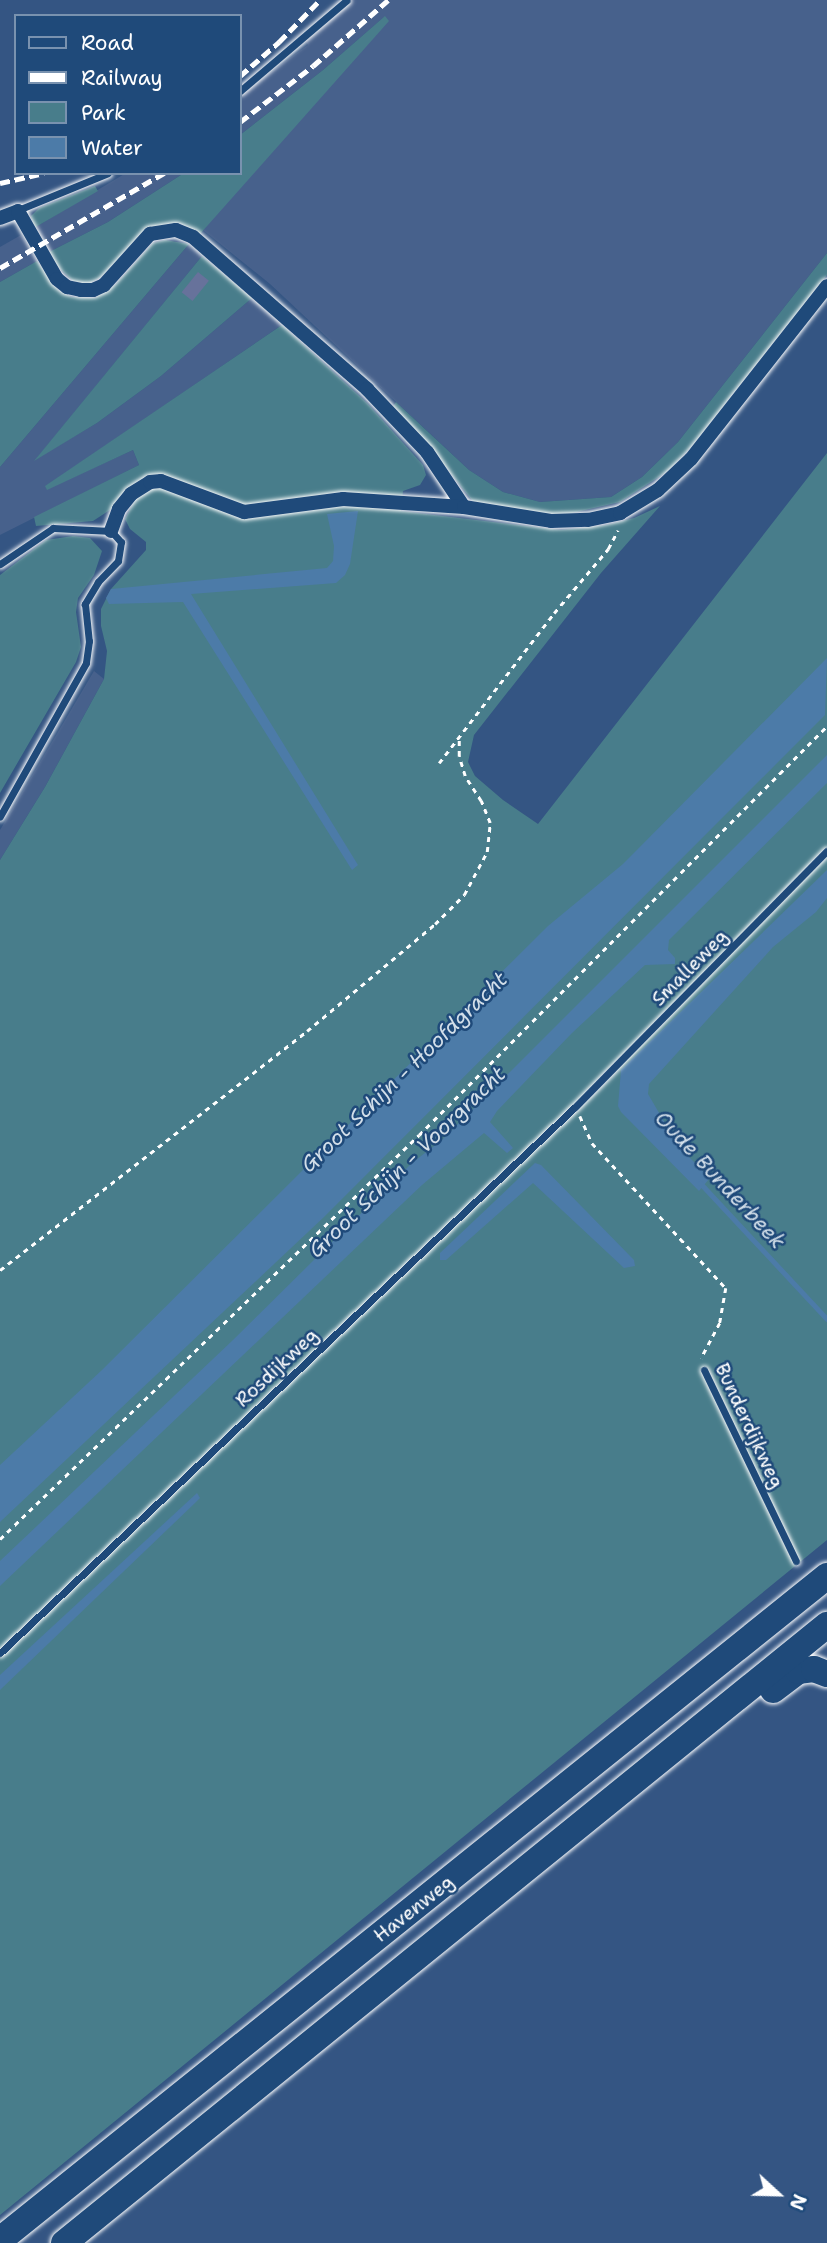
<!DOCTYPE html>
<html>
<head>
<meta charset="utf-8">
<style>
	body { margin:0 }
	#map { position:relative; width:827px; height:2243px; overflow:hidden; background:#345583; font-family:"Shantell Sans",sans-serif }
	div>[style] { position:absolute }
	[style*='--x'] { left:calc(var(--x)*1px); top:calc(var(--y)*1px); width:calc(var(--w)*1px); rotate:calc(var(--a)*1deg) }
	.built>* { inset:0; background:#47618c }
	.green>* { inset:0; background:#487d8b }
	.water>* { inset:0; background:#4c7ba8 }
	.stream>* { height:5px; margin:-2.5px; padding:0 2.5px; transform-origin:2.5px; border-radius:2.5px; background:#4c7ba8 }
	.building>* { inset:0; background:#67729b; transform-origin:0 0 }
	.path>* { height:2.5px; margin-top:-1.25px; transform-origin:0; background:repeating-linear-gradient(90deg,#fff 0 5px,transparent 0 10px) }
	.roads { filter:drop-shadow(0 0 2px #fff) drop-shadow(0 0 2px #fff) }
	.service>* { height:7px; margin:-3.5px; padding:0 3.5px; transform-origin:3.5px; border-radius:3.5px; background:#1f4a7a }
	.minor>* { height:14px; margin:-7px; padding:0 7px; transform-origin:7px; border-radius:7px; background:#1f4a7a }
	.motorway>* { height:26px; margin:-13px; padding:0 13px; transform-origin:13px; border-radius:13px; background:#1f4a7a }
	.rail>* { height:5px; margin-top:-2.5px; transform-origin:0; background:repeating-linear-gradient(90deg,#fff 0 10px,transparent 0 15px) }
	span { translate:-50% -50%; white-space:nowrap; text-align:center; line-height:1.15; -webkit-text-stroke:5px #1f4a7a; paint-order:stroke }
	.street-label { font-size:19px; color:#fff }
	.water-label { font-size:21px; color:#d2dee9; font-style:italic }
	.legend { position:absolute; left:14px; top:14px; width:228px; height:161px; box-sizing:border-box; background:#1f4a7a; border:2px solid #7992af; margin:0; padding:9px 12px; list-style:none; font-size:21px; color:#fff }
	.legend li { display:flex; align-items:center; gap:14px; height:35px }
	.legend b { width:35px; border:2px solid #7992af }
	.north { position:absolute; left:743px; top:2159px; width:70px; height:70px; -webkit-text-stroke:5px #1f4a7a; paint-order:stroke; rotate:112deg; font-size:19px; font-weight:700; line-height:28px; text-align:center; color:#fff }
	.north::after { content:''; display:block; margin:auto; width:24px; height:32px; background:#fff; clip-path:polygon(50% 0,100% 100%,50% 72%,0 100%) }
</style>
</head>
<body>
<div id="map">
	<div class="built">
		<i style="clip-path:polygon(341px 0,827px 0,827px 253px,678px 442px,642px 477px,611px 497px,540px 502px,503px 492px,469px 470px,270px 284px,203px 230px,384px 17px,323px 70px,240px 135px,240px 95px,308px 45px,302px 35px)"></i>
		<i style="clip-path:polygon(126px 173px,184px 173px,108px 222px,49px 252px,34px 228px)"></i>
		<i style="clip-path:polygon(21px 235px,37px 261px,0 282px,0 247px)"></i>
		<i style="clip-path:polygon(189px 244px,202px 256px,36px 459px,97px 423px,161px 376px,252px 298px,282px 325px,46px 486px,47px 489px,133px 450px,139px 465px,0 535px,0 467px)"></i>
		<i style="clip-path:polygon(94px 671px,104px 679px,45px 787px,0 860px,0 830px)"></i>
	</div>
	<div class="green">
		<i style="clip-path:polygon(385px 16px,389px 21px,200px 234px,179px 223px,149px 228px,101px 277px,88px 284px,73px 281px,56px 265px,49px 252px,108px 222px,184px 173px,240px 173px,240px 135px,323px 70px)"></i>
		<i style="clip-path:polygon(95px 186px,98px 191px,34px 228px,31px 216px,39px 208px)"></i>
		<i style="clip-path:polygon(165px 240px,189px 244px,0 467px,0 282px,37px 261px,58px 290px,71px 297px,95px 298px,116px 284px,153px 243px)"></i>
		<i style="clip-path:polygon(827px 253px,827px 275px,692px 446px,668px 471px,620px 502px,568px 514px,541px 514px,475px 504px,424px 440px,392px 408px,396px 402px,469px 470px,503px 492px,540px 502px,611px 497px,642px 477px,678px 442px)"></i>
		<i style="clip-path:polygon(202px 256px,252px 298px,161px 376px,97px 423px,34px 461px)"></i>
		<i style="clip-path:polygon(282px 325px,367px 403px,423px 465px,426px 475px,420px 485px,403px 491px,401px 511px,561px 530px,606px 525px,634px 518px,660px 506px,601px 573px,474px 735px,468px 762px,475px 776px,503px 800px,538px 824px,827px 453px,827px 1540px,0 2215px,0 860px,45px 787px,104px 679px,107px 651px,101px 626px,101px 609px,111px 589px,146px 550px,146px 542px,130px 529px,125px 519px,136px 498px,116px 506px,93px 521px,36px 526px,34px 517px,139px 465px,133px 450px,47px 490px,45px 486px)"></i>
		<i style="clip-path:polygon(73px 536px,90px 538px,102px 551px,94px 575px,78px 598px,76px 612px,81px 647px,76px 662px,0 793px,0 575px,46px 540px)"></i>
	</div>
	<div class="water">
		<i style="clip-path:polygon(358px 511px,350px 564px,345px 575px,336px 583px,191px 594px,358px 865px,352px 870px,183px 602px,109px 604px,106px 598px,111px 589px,327px 568px,333px 561px,334px 546px,327px 514px)"></i>
		<i style="clip-path:polygon(827px 658px,825px 715px,324px 1217px,0 1522px,0 1465px,102px 1370px,548px 926px,623px 864px)"></i>
		<i style="clip-path:polygon(827px 755px,827px 783px,669px 940px,668px 950px,675px 958px,675px 964px,645px 965px,572px 1033px,497px 1111px,490px 1122px,513px 1148px,507px 1153px,484px 1133px,422px 1185px,0 1586px,0 1561px,233px 1340px,412px 1163px,442px 1140px)"></i>
		<i style="clip-path:polygon(827px 870px,827px 898px,816px 912px,773px 947px,649px 1084px,648px 1094px,679px 1147px,710px 1178px,699px 1191px,621px 1112px,618px 1106px,621px 1070px)"></i>
		<i style="clip-path:polygon(535px 1163px,541px 1165px,634px 1260px,635px 1266px,624px 1268px,533px 1183px,446px 1260px,440px 1260px,440px 1253px)"></i>
		<i style="clip-path:polygon(197px 1493px,200px 1498px,195px 1503px,0 1690px,0 1675px)"></i>
	</div>
	<div class="stream">
		<i style="--x:700;--y:1183;--w:186;--a:47"></i>
	</div>
	<div class="building">
		<i style="left:198px;top:272px;width:14px;height:26px;rotate:39deg"></i>
	</div>
	<div class="path">
		<i style="--x:439;--y:763;--w:189;--a:-52.5"></i>
		<i style="--x:554;--y:613;--w:84;--a:-49.8"></i>
		<i style="--x:608;--y:549;--w:21;--a:-62"></i>
		<i style="--x:580;--y:1116;--w:30;--a:66"></i>
		<i style="--x:592;--y:1143;--w:197;--a:47.3"></i>
		<i style="--x:726;--y:1288;--w:36;--a:100"></i>
		<i style="--x:720;--y:1323;--w:40;--a:118"></i>
		<i style="--x:0;--y:1270;--w:389;--a:-37.9"></i>
		<i style="--x:307;--y:1031;--w:167;--a:-39.9"></i>
		<i style="--x:435;--y:924;--w:41;--a:-45"></i>
		<i style="--x:464;--y:895;--w:49;--a:-61.9"></i>
		<i style="--x:487;--y:852;--w:29;--a:-84"></i>
		<i style="--x:490;--y:823;--w:24;--a:-112"></i>
		<i style="--x:481;--y:801;--w:30;--a:-123"></i>
		<i style="--x:465;--y:776;--w:21;--a:-107"></i>
		<i style="--x:459;--y:756;--w:17;--a:-90"></i>
		<i style="--x:0;--y:1539;--w:582;--a:-43.96"></i>
		<i style="--x:419;--y:1135;--w:578;--a:-45.07"></i>
	</div>
	<div class="roads">
		<div class="service">
			<i style="--x:240;--y:91;--w:140;--a:-40.4"></i>
			<i style="--x:18;--y:210;--w:97;--a:-22.3"></i>
			<i style="--x:0;--y:564;--w:64;--a:-34.2"></i>
			<i style="--x:53;--y:528;--w:58;--a:3"></i>
			<i style="--x:111;--y:531;--w:15;--a:48"></i>
			<i style="--x:121;--y:542;--w:19;--a:99"></i>
			<i style="--x:118;--y:561;--w:29;--a:134"></i>
			<i style="--x:98;--y:582;--w:26;--a:121"></i>
			<i style="--x:85;--y:604;--w:37;--a:84"></i>
			<i style="--x:89;--y:641;--w:22;--a:98"></i>
			<i style="--x:86;--y:663;--w:176;--a:119.3"></i>
			<i style="--x:704;--y:1370;--w:212;--a:64.3"></i>
			<i style="--x:0;--y:1653;--w:793;--a:-43.52"></i>
			<i style="--x:575;--y:1107;--w:359;--a:-45.5"></i>
		</div>
		<div class="minor">
			<i style="--x:0;--y:218;--w:19;--a:-21"></i>
			<i style="--x:18;--y:211;--w:78;--a:60.2"></i>
			<i style="--x:57;--y:279;--w:13;--a:39"></i>
			<i style="--x:67;--y:287;--w:14;--a:12"></i>
			<i style="--x:81;--y:290;--w:12;--a:0"></i>
			<i style="--x:93;--y:290;--w:12;--a:-24"></i>
			<i style="--x:104;--y:285;--w:69;--a:-48"></i>
			<i style="--x:150;--y:234;--w:26;--a:-9"></i>
			<i style="--x:176;--y:230;--w:18;--a:22"></i>
			<i style="--x:193;--y:237;--w:231;--a:41.1"></i>
			<i style="--x:367;--y:389;--w:87;--a:46.4"></i>
			<i style="--x:427;--y:452;--w:66;--a:56.1"></i>
			<i style="--x:111;--y:531;--w:23;--a:-70"></i>
			<i style="--x:119;--y:509;--w:19;--a:-51"></i>
			<i style="--x:131;--y:494;--w:22;--a:-32"></i>
			<i style="--x:150;--y:482;--w:11;--a:-5"></i>
			<i style="--x:161;--y:481;--w:89;--a:20.5"></i>
			<i style="--x:244;--y:512;--w:100;--a:-7.5"></i>
			<i style="--x:343;--y:499;--w:121;--a:3.8"></i>
			<i style="--x:464;--y:507;--w:88;--a:9.1"></i>
			<i style="--x:551;--y:521;--w:37;--a:-2"></i>
			<i style="--x:588;--y:520;--w:33;--a:-12"></i>
			<i style="--x:620;--y:513;--w:44;--a:-31.2"></i>
			<i style="--x:658;--y:490;--w:45;--a:-43.2"></i>
			<i style="--x:691;--y:459;--w:220;--a:-51.8"></i>
		</div>
		<div class="motorway">
			<i style="--x:773;--y:1690;--w:31;--a:-37"></i>
			<i style="--x:798;--y:1671;--w:16;--a:-7"></i>
			<i style="--x:814;--y:1669;--w:14;--a:21"></i>
			<i style="--x:0;--y:2240;--w:1061;--a:-38.76"></i>
			<i style="--x:64;--y:2243;--w:982;--a:-39.01"></i>
		</div>
	</div>
	<div class="rail">
		<i style="--x:240;--y:76;--w:52;--a:-41.1"></i>
		<i style="--x:279;--y:42;--w:59;--a:-45.7"></i>
		<i style="--x:240;--y:122;--w:92;--a:-37.5"></i>
		<i style="--x:313;--y:66;--w:100;--a:-41.3"></i>
		<i style="--x:0;--y:183;--w:45;--a:-12.8"></i>
		<i style="--x:0;--y:268;--w:190;--a:-30.1"></i>
	</div>
	<div class="street-label">
		<span style="left:690px;top:968px;rotate:-45deg">Smalleweg</span>
		<span style="left:277px;top:1368px;rotate:-43deg">Rosdijkweg</span>
		<span style="left:749px;top:1426px;rotate:65deg">Bunderdijkweg</span>
		<span style="left:414px;top:1909px;rotate:-38deg">Havenweg</span>
	</div>
	<div class="water-label">
		<span style="left:404px;top:1072px;rotate:-44deg">Groot Schijn - Hoofdgracht</span>
		<span style="left:407px;top:1162px;rotate:-44deg">Groot Schijn - Voorgracht</span>
		<span style="left:720px;top:1180px;rotate:47deg">Oude Bunderbeek</span>
	</div>
	<ul class="legend">
	<li><b style="height:9px;background:#1f4a7a"></b>Road</li>
	<li><b style="height:9px;background:#fff"></b>Railway</li>
	<li><b style="height:19px;background:#487d8b"></b>Park</li>
	<li><b style="height:19px;background:#4c7ba8"></b>Water</li>
	</ul>
	<div class="north">N</div>
</div>
</body>
</html>
